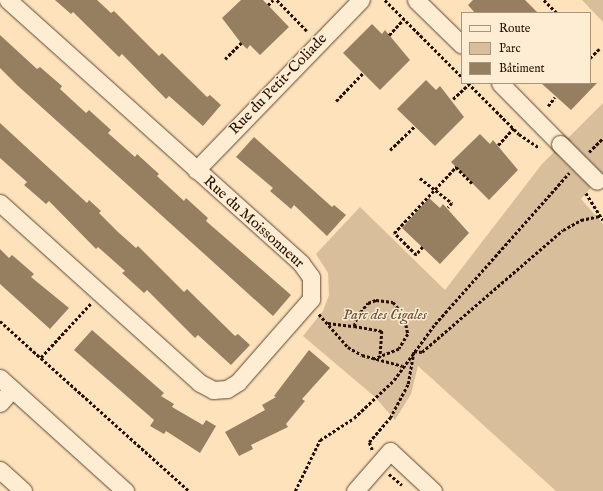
<!DOCTYPE html>
<html>
<head>
<meta charset="utf-8">
<style>
	body { margin:0 }
	#map { position:relative; width:603px; height:491px; overflow:hidden; background:#fde2bb; font-family:"IM FELL English",serif }
	div>[style] { position:absolute }
	[style*='--x'] { left:calc(var(--x)*1px); top:calc(var(--y)*1px); width:calc(var(--w)*1px); rotate:calc(var(--a)*1deg) }
	.green>* { inset:0; background:#d8be9b }
	.building>* { inset:0; background:#967e61 }
	.path>* { height:2.5px; margin-top:-1.25px; transform-origin:0; background:repeating-linear-gradient(90deg,#261100 0 3px,transparent 0 5px) }
	.roads { filter:drop-shadow(0 0 1px #5c452f) drop-shadow(0 0 1px #5c452f) }
	.minor>* { height:17px; margin:-8.5px; padding:0 8.5px; transform-origin:8.5px; border-radius:8.5px; background:#feecd3 }
	.bridges { filter:drop-shadow(0 0 1px #5c452f) drop-shadow(0 0 1px #5c452f) }
	.minor-bridge>* { height:17px; margin:-8.5px; padding:0 8.5px; transform-origin:8.5px; border-radius:8.5px; background:#feecd3 }
	span { translate:-50% -50%; white-space:nowrap; text-align:center; line-height:1.15; -webkit-text-stroke:3px #feecd3; paint-order:stroke }
	.street-label { font-size:15px; color:#261100 }
	.park-label { font-size:15px; color:#644e36; font-style:italic }
	.legend { position:absolute; left:461px; top:12px; width:130px; height:72px; box-sizing:border-box; background:#feecd3; border:1px solid #a8947f; margin:0; padding:5px 7px; list-style:none; font-size:12px; color:#261100 }
	.legend li { display:flex; align-items:center; gap:8px; height:20px }
	.legend b { width:20px; border:1px solid #a8947f }
</style>
</head>
<body>
<div id="map">
	<div class="green">
		<i style="clip-path:polygon(582px 0,603px 0,603px 22px)"></i>
		<i style="clip-path:polygon(603px 103px,603px 174px,581px 199px,603px 224px,603px 491px,556px 491px,418px 366px,411px 394px,395px 420px,375px 397px,303px 336px,323px 311px,329px 295px,328px 273px,316px 254px,360px 207px,445px 290px,542px 164px)"></i>
	</div>
	<div class="building">
		<i style="clip-path:polygon(55px 0,97px 0,111px 13px,114px 11px,159px 56px,162px 53px,207px 97px,210px 95px,221px 105px,203px 126px,169px 96px,166px 99px,122px 54px,119px 57px,73px 12px,71px 14px)"></i>
		<i style="clip-path:polygon(241px 0,263px 0,289px 27px,260px 55px,250px 45px,247px 49px,241px 43px,222px 18px)"></i>
		<i style="clip-path:polygon(473px 0,525px 0,538px 13px,475px 13px,468px 5px)"></i>
		<i style="clip-path:polygon(372px 24px,382px 34px,385px 30px,410px 60px,380px 90px,343px 53px)"></i>
		<i style="clip-path:polygon(0 35px,37px 69px,40px 67px,62px 86px,60px 89px,86px 113px,89px 110px,111px 130px,108px 133px,135px 157px,137px 154px,159px 174px,157px 176px,184px 201px,186px 198px,208px 218px,206px 221px,291px 295px,273px 316px,17px 85px,0 68px)"></i>
		<i style="clip-path:polygon(426px 80px,436px 90px,440px 86px,464px 117px,435px 146px,397px 109px)"></i>
		<i style="clip-path:polygon(541px 83px,597px 83px,571px 110px)"></i>
		<i style="clip-path:polygon(0 123px,87px 203px,89px 200px,101px 211px,99px 213px,118px 232px,136px 248px,138px 246px,184px 292px,187px 289px,235px 336px,238px 334px,250px 345px,231px 365px,198px 335px,195px 338px,147px 290px,144px 293px,122px 273px,125px 271px,98px 247px,96px 249px,49px 201px,46px 204px,24px 185px,27px 182px,0 158px)"></i>
		<i style="clip-path:polygon(480px 134px,490px 144px,493px 140px,518px 170px,489px 200px,451px 162px)"></i>
		<i style="clip-path:polygon(254px 137px,332px 207px,334px 205px,346px 215px,327px 236px,294px 205px,291px 209px,270px 191px,273px 188px,236px 157px)"></i>
		<i style="clip-path:polygon(429px 198px,440px 208px,443px 204px,469px 233px,440px 264px,402px 228px)"></i>
		<i style="clip-path:polygon(0 249px,9px 258px,12px 255px,34px 274px,31px 277px,69px 308px,50px 329px,0 284px)"></i>
		<i style="clip-path:polygon(92px 330px,164px 393px,161px 396px,174px 404px,172px 407px,203px 425px,206px 420px,216px 426px,200px 453px,166px 431px,164px 434px,150px 426px,154px 420px,74px 350px)"></i>
		<i style="clip-path:polygon(309px 350px,330px 368px,302px 399px,305px 401px,286px 424px,288px 427px,251px 445px,253px 449px,239px 456px,225px 432px,265px 410px,262px 405px,276px 397px,274px 396px)"></i>
	</div>
	<div class="path">
		<i style="--x:277;--y:0;--w:43;--a:45.9"></i>
		<i style="--x:385;--y:0;--w:109;--a:45"></i>
		<i style="--x:544;--y:0;--w:18;--a:45"></i>
		<i style="--x:268;--y:5;--w:7;--a:-45"></i>
		<i style="--x:389;--y:35;--w:22;--a:-47"></i>
		<i style="--x:590;--y:58;--w:13;--a:-45"></i>
		<i style="--x:225;--y:59;--w:23;--a:-45"></i>
		<i style="--x:468;--y:83;--w:72;--a:45"></i>
		<i style="--x:519;--y:134;--w:25;--a:34"></i>
		<i style="--x:453;--y:99;--w:22;--a:-43"></i>
		<i style="--x:336;--y:101;--w:39;--a:-46"></i>
		<i style="--x:548;--y:106;--w:11;--a:-52"></i>
		<i style="--x:498;--y:145;--w:23;--a:-47"></i>
		<i style="--x:390;--y:150;--w:35;--a:-44"></i>
		<i style="--x:589;--y:152;--w:20;--a:-45"></i>
		<i style="--x:420;--y:178;--w:41;--a:38"></i>
		<i style="--x:452;--y:203;--w:6;--a:129"></i>
		<i style="--x:586;--y:193;--w:32;--a:58"></i>
		<i style="--x:423;--y:247;--w:11;--a:131"></i>
		<i style="--x:416;--y:255;--w:31;--a:-135"></i>
		<i style="--x:394;--y:233;--w:91;--a:-46.8"></i>
		<i style="--x:456;--y:167;--w:23;--a:45"></i>
		<i style="--x:91;--y:304;--w:74;--a:132.8"></i>
		<i style="--x:41;--y:358;--w:199;--a:41.9"></i>
		<i style="--x:319;--y:314;--w:44;--a:48.7"></i>
		<i style="--x:348;--y:347;--w:16;--a:30"></i>
		<i style="--x:362;--y:355;--w:42;--a:15"></i>
		<i style="--x:0;--y:321;--w:55;--a:42.1"></i>
		<i style="--x:328;--y:323;--w:26;--a:7"></i>
		<i style="--x:354;--y:326;--w:10;--a:-73"></i>
		<i style="--x:357;--y:316;--w:17;--a:-50"></i>
		<i style="--x:368;--y:303;--w:9;--a:-21"></i>
		<i style="--x:376;--y:300;--w:17;--a:7"></i>
		<i style="--x:393;--y:302;--w:17;--a:50"></i>
		<i style="--x:404;--y:315;--w:19;--a:78"></i>
		<i style="--x:408;--y:334;--w:17;--a:121"></i>
		<i style="--x:399;--y:349;--w:27;--a:158"></i>
		<i style="--x:354;--y:326;--w:28;--a:10"></i>
		<i style="--x:382;--y:331;--w:26;--a:94"></i>
		<i style="--x:372;--y:450;--w:9;--a:-111"></i>
		<i style="--x:369;--y:442;--w:32;--a:-49"></i>
		<i style="--x:390;--y:418;--w:38;--a:-62"></i>
		<i style="--x:408;--y:384;--w:34;--a:-80"></i>
		<i style="--x:414;--y:351;--w:8;--a:7"></i>
		<i style="--x:422;--y:352;--w:186;--a:-40.9"></i>
		<i style="--x:563;--y:230;--w:21;--a:-29"></i>
		<i style="--x:581;--y:220;--w:19;--a:-12"></i>
		<i style="--x:389;--y:474;--w:17;--a:40"></i>
		<i style="--x:295;--y:491;--w:57;--a:-63.9"></i>
		<i style="--x:320;--y:440;--w:40;--a:-32.9"></i>
		<i style="--x:354;--y:418;--w:55;--a:-43.5"></i>
		<i style="--x:394;--y:380;--w:69;--a:-53.8"></i>
		<i style="--x:435;--y:324;--w:202;--a:-48.4"></i>
	</div>
	<div class="roads">
		<div class="minor">
			<i style="--x:416;--y:0;--w:64;--a:44.4"></i>
			<i style="--x:500;--y:83;--w:86;--a:45.5"></i>
			<i style="--x:196;--y:170;--w:237;--a:-45.9"></i>
			<i style="--x:0;--y:203;--w:269;--a:42"></i>
			<i style="--x:200;--y:383;--w:15;--a:28"></i>
			<i style="--x:213;--y:390;--w:14;--a:-4"></i>
			<i style="--x:227;--y:389;--w:13;--a:-32"></i>
			<i style="--x:238;--y:382;--w:111;--a:-48.7"></i>
			<i style="--x:311;--y:299;--w:22;--a:-90"></i>
			<i style="--x:311;--y:277;--w:17;--a:-126"></i>
			<i style="--x:301;--y:263;--w:394;--a:-138.1"></i>
			<i style="--x:0;--y:378;--w:169;--a:42.1"></i>
			<i style="--x:0;--y:403;--w:18;--a:-49"></i>
			<i style="--x:0;--y:470;--w:31;--a:42"></i>
			<i style="--x:355;--y:491;--w:53;--a:-48.8"></i>
			<i style="--x:390;--y:451;--w:59;--a:42.9"></i>
		</div>
	</div>
	<div class="bridges">
		<div class="minor-bridge">
			<i style="--x:560;--y:144;--w:52;--a:45"></i>
		</div>
	</div>
	<div class="street-label">
		<span style="left:278px;top:84px;rotate:-46deg">Rue du Petit-Coliade</span>
		<span style="left:254px;top:222px;rotate:42deg">Rue du Moissonneur</span>
	</div>
	<div class="park-label">
		<span style="left:385px;top:315px">Parc des Cigales</span>
	</div>
	<ul class="legend">
	<li><b style="height:5px;background:#feecd3"></b>Route</li>
	<li><b style="height:11px;background:#d8be9b"></b>Parc</li>
	<li><b style="height:11px;background:#967e61"></b>Bâtiment</li>
	</ul>
</div>
</body>
</html>
